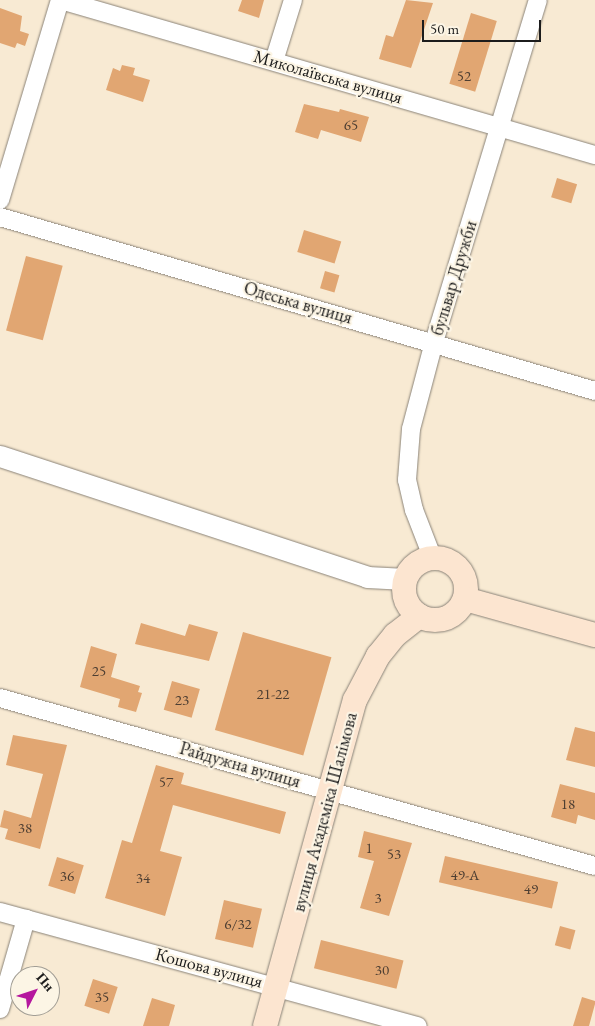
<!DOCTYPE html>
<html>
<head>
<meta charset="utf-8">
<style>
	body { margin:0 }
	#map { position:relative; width:595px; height:1026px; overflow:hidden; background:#f8ead3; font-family:"EB Garamond",serif }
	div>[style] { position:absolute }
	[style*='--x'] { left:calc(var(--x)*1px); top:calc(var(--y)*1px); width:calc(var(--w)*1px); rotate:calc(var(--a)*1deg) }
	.building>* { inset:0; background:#e1a672; transform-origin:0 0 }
	.roads { filter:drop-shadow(0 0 1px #8a8378) drop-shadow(0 0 1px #8a8378) }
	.minor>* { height:18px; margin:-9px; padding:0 9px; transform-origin:9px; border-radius:9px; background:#fff }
	.tertiary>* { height:21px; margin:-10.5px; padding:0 10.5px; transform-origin:10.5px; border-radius:10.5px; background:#fff }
	.secondary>* { height:24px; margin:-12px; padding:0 12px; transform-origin:12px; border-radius:12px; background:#fce5d0 }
	.secondary>.ring { margin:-12px; padding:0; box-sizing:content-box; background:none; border:24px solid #fce5d0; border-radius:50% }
	span { translate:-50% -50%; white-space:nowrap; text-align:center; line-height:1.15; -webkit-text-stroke:4.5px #fcf5e5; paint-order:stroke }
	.number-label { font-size:15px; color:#4d3e32 }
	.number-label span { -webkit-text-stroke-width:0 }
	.street-label { font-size:18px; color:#1c1c1c }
	.north { position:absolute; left:10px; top:966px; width:50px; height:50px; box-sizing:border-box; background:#fcf5e5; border:1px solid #a29e95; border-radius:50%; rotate:49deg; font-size:14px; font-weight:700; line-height:20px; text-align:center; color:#1c1c1c }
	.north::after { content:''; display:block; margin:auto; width:18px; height:22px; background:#b5179e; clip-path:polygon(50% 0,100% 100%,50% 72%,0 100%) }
	.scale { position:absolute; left:422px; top:20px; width:119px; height:22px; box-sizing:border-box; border:2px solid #1c1c1c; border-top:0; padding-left:6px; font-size:15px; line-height:18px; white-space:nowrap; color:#1c1c1c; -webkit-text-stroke:4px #fcf5e5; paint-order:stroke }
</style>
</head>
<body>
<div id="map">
	<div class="building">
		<i style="clip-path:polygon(242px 0,264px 0,259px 18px,238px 11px)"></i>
		<i style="clip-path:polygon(406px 0,433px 3px,411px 68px,379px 59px,386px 35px,393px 37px)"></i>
		<i style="clip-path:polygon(0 8px,22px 16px,20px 31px,29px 34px,25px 46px,17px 43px,15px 48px,0 43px)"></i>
		<i style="left:471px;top:13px;width:27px;height:74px;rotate:17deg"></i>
		<i style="clip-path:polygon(122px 65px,135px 68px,133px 75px,150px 80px,143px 102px,106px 90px,113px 68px,120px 71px)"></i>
		<i style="clip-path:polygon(304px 104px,339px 112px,340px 109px,369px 117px,361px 142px,321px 130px,318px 139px,295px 132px)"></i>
		<i style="left:557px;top:178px;width:21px;height:20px;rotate:17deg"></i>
		<i style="left:304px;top:230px;width:39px;height:23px;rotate:17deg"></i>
		<i style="left:26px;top:256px;width:38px;height:77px;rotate:15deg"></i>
		<i style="left:325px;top:271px;width:15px;height:18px;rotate:16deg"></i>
		<i style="clip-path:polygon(141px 623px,185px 636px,189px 624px,218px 632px,209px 661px,135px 644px)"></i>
		<i style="left:243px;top:632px;width:92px;height:102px;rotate:16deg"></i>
		<i style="clip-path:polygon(91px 646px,117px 654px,111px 677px,140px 686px,138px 692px,142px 693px,136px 712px,118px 707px,120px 699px,80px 687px)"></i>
		<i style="left:172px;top:681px;width:29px;height:30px;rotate:16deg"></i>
		<i style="clip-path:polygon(575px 727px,595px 732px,595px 767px,566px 760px)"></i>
		<i style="clip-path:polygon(13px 735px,67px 745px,40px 849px,5px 839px,8px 829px,0 827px,4px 810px,31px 818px,43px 774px,6px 765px)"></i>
		<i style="clip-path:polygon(156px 765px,184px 773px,181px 784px,286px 812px,280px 834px,173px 805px,160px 851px,182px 857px,165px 916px,105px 898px,122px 840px,132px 843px)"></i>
		<i style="clip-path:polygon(560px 784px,595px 793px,595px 820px,578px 815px,576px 824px,551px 817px)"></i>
		<i style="clip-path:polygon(364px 831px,412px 843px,389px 916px,360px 908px,374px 861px,358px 857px)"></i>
		<i style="left:445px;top:856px;width:116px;height:27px;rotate:13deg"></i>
		<i style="left:57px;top:857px;width:28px;height:30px;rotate:17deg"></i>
		<i style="left:224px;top:900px;width:39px;height:40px;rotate:13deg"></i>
		<i style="left:560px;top:926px;width:16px;height:20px;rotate:15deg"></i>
		<i style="left:321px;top:940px;width:85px;height:29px;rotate:14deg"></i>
		<i style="left:93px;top:979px;width:26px;height:28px;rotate:18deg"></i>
		<i style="clip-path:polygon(582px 997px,595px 1001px,595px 1004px,589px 1026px,573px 1026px)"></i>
		<i style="clip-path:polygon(152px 998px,175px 1005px,169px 1026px,143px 1026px)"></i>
	</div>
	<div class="roads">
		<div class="minor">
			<i style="--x:61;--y:0;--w:556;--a:16.19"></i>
			<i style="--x:274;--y:61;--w:64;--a:-72.7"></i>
			<i style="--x:0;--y:200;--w:209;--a:-73.3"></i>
			<i style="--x:0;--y:217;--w:620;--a:16.3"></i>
			<i style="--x:433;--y:559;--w:53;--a:-111.2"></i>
			<i style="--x:414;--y:510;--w:31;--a:-103"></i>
			<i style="--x:407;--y:480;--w:51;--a:-85.5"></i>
			<i style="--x:411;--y:429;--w:90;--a:-75.2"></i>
			<i style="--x:434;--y:342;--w:357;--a:-73.1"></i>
			<i style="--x:0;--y:698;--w:618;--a:15.77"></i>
			<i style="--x:0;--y:912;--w:433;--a:15.3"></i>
			<i style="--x:0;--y:1009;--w:94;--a:-73.9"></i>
		</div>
		<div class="tertiary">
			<i style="--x:0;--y:456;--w:386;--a:18.2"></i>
			<i style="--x:367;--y:577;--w:39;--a:3"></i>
		</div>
		<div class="secondary">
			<i class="ring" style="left:404px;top:558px;width:38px;height:38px"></i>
			<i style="--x:465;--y:599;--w:135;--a:15.5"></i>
			<i style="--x:265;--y:1026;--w:338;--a:-74.6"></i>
			<i style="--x:355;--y:700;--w:50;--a:-62.4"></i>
			<i style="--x:378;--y:656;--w:27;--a:-51"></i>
			<i style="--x:395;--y:635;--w:31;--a:-38"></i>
		</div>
	</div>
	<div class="number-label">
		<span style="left:464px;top:76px">52</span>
		<span style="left:351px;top:125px">65</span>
		<span style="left:99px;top:671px">25</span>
		<span style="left:273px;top:694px">21-22</span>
		<span style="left:182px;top:700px">23</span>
		<span style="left:166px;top:782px">57</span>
		<span style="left:568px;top:804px">18</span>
		<span style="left:25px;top:828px">38</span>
		<span style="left:369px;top:848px">1</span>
		<span style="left:394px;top:854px">53</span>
		<span style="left:465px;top:875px">49-А</span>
		<span style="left:67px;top:876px">36</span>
		<span style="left:143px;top:878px">34</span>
		<span style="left:531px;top:889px">49</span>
		<span style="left:378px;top:898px">3</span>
		<span style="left:238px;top:924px">6/32</span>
		<span style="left:382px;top:970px">30</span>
		<span style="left:102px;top:997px">35</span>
	</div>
	<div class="street-label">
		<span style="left:328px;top:77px;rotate:16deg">Миколаївська вулиця</span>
		<span style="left:454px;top:278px;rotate:-73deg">бульвар Дружби</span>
		<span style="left:298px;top:303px;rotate:16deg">Одеська вулиця</span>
		<span style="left:240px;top:765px;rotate:16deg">Райдужна вулиця</span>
		<span style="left:325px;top:812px;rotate:-75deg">вулиця Академіка Шалімова</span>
		<span style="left:209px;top:968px;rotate:15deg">Кошова вулиця</span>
	</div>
	<div class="north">Пн</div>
	<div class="scale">50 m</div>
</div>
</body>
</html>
